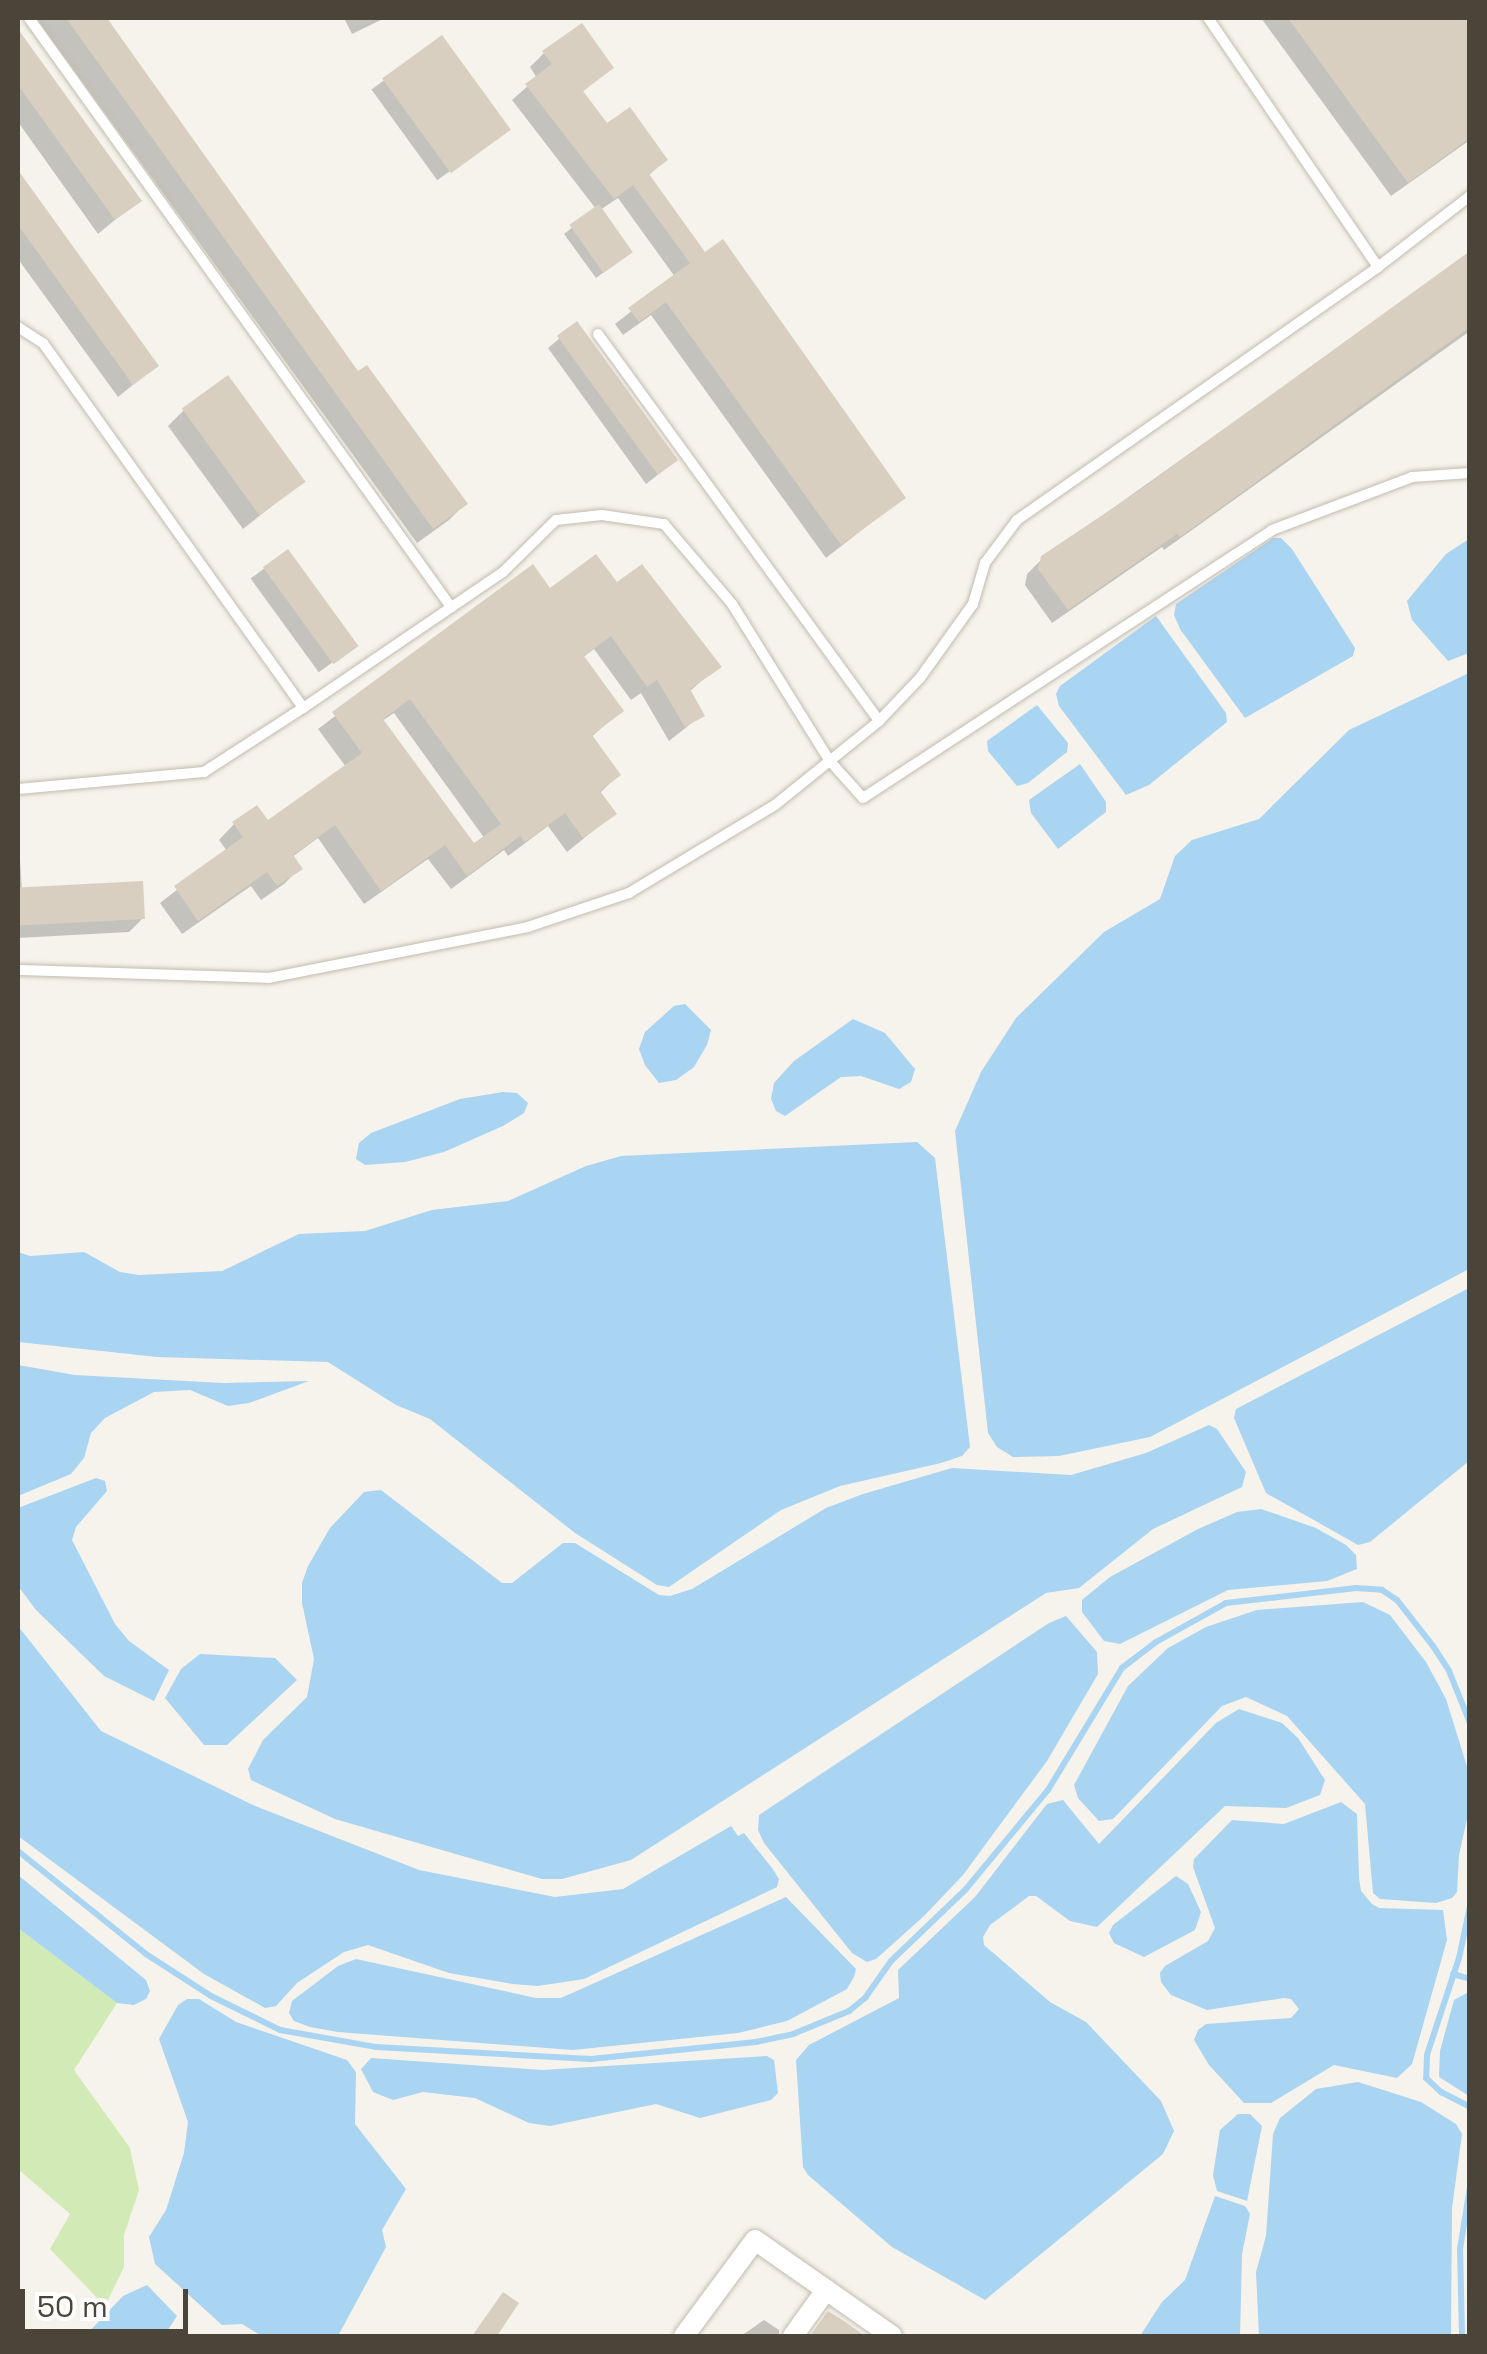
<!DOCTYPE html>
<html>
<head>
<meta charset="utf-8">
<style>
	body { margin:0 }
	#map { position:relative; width:1487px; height:2354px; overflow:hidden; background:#f6f3ec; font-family:"Space Grotesk",sans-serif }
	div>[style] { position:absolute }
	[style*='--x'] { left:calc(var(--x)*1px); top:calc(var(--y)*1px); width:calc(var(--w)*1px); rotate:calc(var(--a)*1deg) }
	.green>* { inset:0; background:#d2eab5 }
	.water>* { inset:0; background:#a9d4f2 }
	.shadow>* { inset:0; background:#0003; transform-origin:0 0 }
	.stream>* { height:6px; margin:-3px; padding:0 3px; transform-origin:3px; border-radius:3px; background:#a9d4f2 }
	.building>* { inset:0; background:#d8cfc1; transform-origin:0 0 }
	.roads { filter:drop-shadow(0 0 2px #c2bbae) drop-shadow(0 0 2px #c2bbae) }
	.lane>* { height:10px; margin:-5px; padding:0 5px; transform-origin:5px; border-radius:5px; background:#fff }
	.street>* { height:20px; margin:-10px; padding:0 10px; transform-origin:10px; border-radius:10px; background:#fff }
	span { translate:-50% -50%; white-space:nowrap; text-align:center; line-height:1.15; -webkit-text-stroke:10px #fff; paint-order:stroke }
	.frame { position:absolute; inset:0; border:20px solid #4b4439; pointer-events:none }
	.scale { position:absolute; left:20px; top:2289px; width:168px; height:45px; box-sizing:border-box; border:5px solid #4b4439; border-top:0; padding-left:12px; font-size:30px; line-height:35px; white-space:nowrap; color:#4b4439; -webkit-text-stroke:8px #fff; paint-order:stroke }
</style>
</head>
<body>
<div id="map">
	<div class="green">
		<i style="clip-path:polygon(18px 1928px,117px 2003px,74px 2070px,130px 2148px,139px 2190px,124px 2235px,124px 2267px,105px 2306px,50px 2249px,70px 2214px,18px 2169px)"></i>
	</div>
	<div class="water">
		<i style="clip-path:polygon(1273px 538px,1281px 538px,1292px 549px,1355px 648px,1353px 656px,1245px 718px,1180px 629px,1174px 615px,1176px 604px)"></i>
		<i style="clip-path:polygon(1469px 539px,1469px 653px,1448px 661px,1412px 620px,1407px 601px,1446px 554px)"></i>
		<i style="clip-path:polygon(1156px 616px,1226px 713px,1227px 722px,1149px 785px,1126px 795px,1059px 706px,1056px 694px,1060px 686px)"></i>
		<i style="clip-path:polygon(1469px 673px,1469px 1269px,1150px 1437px,1059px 1456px,1013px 1457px,997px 1447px,988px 1433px,955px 1131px,981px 1072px,1016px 1018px,1104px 932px,1160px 899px,1175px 856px,1192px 840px,1259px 819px,1349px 730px)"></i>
		<i style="clip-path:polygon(1037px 705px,1068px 743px,1067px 752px,1028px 783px,1017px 786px,988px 751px,987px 741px)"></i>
		<i style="clip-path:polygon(1080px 764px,1106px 802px,1106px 812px,1058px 849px,1031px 813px,1029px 800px)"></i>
		<i style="clip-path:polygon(685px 1004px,711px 1030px,707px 1045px,694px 1067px,676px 1080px,659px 1083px,645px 1065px,639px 1049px,645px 1032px,674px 1006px)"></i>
		<i style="clip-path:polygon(853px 1019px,885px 1033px,915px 1069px,911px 1082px,899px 1089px,861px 1076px,841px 1077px,785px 1116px,776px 1111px,771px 1099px,774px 1083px,794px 1061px)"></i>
		<i style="clip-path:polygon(503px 1092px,517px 1093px,528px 1103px,524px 1113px,503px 1126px,444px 1152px,405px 1162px,365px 1165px,356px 1159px,359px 1143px,371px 1133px,460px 1099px)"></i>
		<i style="clip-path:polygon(917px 1142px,935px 1158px,970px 1447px,962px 1456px,941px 1463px,840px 1486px,781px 1510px,669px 1587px,657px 1585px,575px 1533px,430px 1419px,396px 1405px,328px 1362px,157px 1357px,18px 1342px,18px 1252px,30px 1256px,84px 1252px,120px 1272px,139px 1275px,222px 1271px,299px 1234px,365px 1231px,432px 1210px,508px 1201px,586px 1166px,621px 1156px)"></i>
		<i style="clip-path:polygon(1469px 1288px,1469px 1461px,1370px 1542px,1358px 1545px,1266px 1493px,1234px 1418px,1236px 1409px)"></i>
		<i style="clip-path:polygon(18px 1365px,75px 1375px,223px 1383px,309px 1381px,249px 1403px,228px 1406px,190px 1390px,154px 1392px,105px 1418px,91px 1433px,84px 1458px,71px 1474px,18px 1496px)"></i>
		<i style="clip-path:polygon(1209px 1425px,1217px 1429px,1246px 1472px,1242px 1487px,1153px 1529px,1079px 1588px,1046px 1593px,631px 1860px,562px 1879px,542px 1879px,335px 1819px,251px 1780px,248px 1769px,263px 1740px,307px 1697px,314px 1659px,302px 1603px,302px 1583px,308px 1566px,330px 1528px,364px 1492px,381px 1490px,502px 1583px,512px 1583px,563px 1543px,575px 1543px,659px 1595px,670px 1596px,692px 1589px,826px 1508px,863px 1494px,952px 1468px,1071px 1475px,1146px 1453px)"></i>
		<i style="clip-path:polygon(96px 1478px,105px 1481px,107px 1491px,76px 1527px,72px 1540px,115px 1624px,129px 1641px,169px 1670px,154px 1701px,104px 1676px,36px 1610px,18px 1586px,18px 1508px)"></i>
		<i style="clip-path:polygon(1261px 1509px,1316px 1528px,1346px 1545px,1356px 1555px,1357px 1569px,1327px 1581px,1228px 1590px,1120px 1644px,1104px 1641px,1082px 1612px,1082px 1600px,1110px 1577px,1198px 1529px,1237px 1512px)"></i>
		<i style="clip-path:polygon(1363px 1602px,1390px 1615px,1426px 1662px,1446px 1699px,1469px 1773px,1469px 1810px,1459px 1855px,1457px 1892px,1452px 1898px,1436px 1903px,1380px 1899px,1373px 1893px,1365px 1804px,1287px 1716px,1246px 1697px,1222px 1706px,1113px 1819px,1099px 1821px,1078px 1798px,1074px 1785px,1128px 1686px,1168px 1648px,1206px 1627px,1257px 1610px)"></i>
		<i style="clip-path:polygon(1066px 1616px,1097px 1652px,1098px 1674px,1047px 1761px,963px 1875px,924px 1916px,876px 1959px,867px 1962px,852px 1953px,764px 1843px,758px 1830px,759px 1815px,1049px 1623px)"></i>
		<i style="clip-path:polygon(18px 1626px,101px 1731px,253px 1805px,419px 1870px,555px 1897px,623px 1889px,731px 1826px,738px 1836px,744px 1833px,772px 1868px,779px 1879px,777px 1887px,584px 1979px,538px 1986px,513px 1984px,449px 1973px,368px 1945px,344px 1952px,297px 1983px,276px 2006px,265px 2008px,204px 1974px,18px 1836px)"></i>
		<i style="clip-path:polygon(200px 1654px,275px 1658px,297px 1680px,227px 1745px,204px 1745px,165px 1698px,181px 1669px)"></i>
		<i style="clip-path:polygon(1239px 1709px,1282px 1723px,1298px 1738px,1325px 1780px,1320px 1795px,1286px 1808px,1225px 1806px,1097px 1927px,1070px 1921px,1036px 1896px,1029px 1896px,990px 1925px,983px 1937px,984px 1945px,1050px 2002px,1086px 2022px,1161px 2101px,1174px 2131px,1163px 2154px,985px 2300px,892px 2247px,808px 2175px,803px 2167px,796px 2060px,809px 2045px,899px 1998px,898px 1970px,975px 1897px,1047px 1804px,1063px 1800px,1099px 1844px,1216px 1723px)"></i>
		<i style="clip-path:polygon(1341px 1802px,1357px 1814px,1359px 1878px,1361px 1891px,1372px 1904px,1379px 1908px,1443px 1910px,1447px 1940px,1412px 2064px,1397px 2078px,1334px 2065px,1271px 2103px,1244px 2103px,1209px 2065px,1194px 2040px,1198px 2030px,1206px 2024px,1291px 2018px,1299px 2009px,1291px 1999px,1284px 1998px,1207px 2010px,1171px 1995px,1161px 1982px,1160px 1973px,1165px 1966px,1208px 1941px,1215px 1928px,1193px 1867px,1194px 1859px,1232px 1820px,1284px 1824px)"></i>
		<i style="clip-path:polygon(18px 1875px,146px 1980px,150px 1991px,146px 1999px,134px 2005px,117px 2003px,18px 1928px)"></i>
		<i style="clip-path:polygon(1176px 1876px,1188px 1884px,1201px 1912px,1195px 1930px,1144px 1957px,1114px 1943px,1109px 1933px,1113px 1925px)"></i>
		<i style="clip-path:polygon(786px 1897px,856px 1969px,854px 1977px,847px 1989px,787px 2021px,738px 2033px,573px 2050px,338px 2032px,310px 2027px,294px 2021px,289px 2013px,292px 2001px,338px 1966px,356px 1959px,536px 1998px,561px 1998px)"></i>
		<i style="clip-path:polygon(1467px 1993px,1470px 1994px,1469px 2096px,1439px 2077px,1440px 2051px,1454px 2000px)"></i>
		<i style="clip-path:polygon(187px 1999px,199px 1999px,236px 2022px,347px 2060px,356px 2072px,355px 2124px,406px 2189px,382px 2230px,386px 2247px,338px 2336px,262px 2336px,242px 2324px,222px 2325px,155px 2264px,149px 2237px,166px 2210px,184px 2153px,188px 2122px,159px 2039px,178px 2005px)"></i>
		<i style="clip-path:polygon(767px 2056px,774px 2060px,778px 2093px,771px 2100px,700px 2118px,656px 2104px,550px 2126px,529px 2123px,475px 2098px,423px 2092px,393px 2100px,373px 2092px,361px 2069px,371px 2058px,542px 2070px)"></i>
		<i style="clip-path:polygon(1358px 2082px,1421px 2102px,1456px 2124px,1462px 2134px,1452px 2208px,1451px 2336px,1259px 2336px,1256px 2272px,1266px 2236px,1273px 2134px,1280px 2118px,1316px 2089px)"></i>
		<i style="clip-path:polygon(1238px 2114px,1250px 2114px,1262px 2126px,1247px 2201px,1217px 2191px,1213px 2175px,1220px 2130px)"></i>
		<i style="clip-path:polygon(1215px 2196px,1245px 2206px,1250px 2214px,1242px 2254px,1240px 2336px,1140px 2336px,1162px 2302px,1185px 2280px)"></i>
		<i style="clip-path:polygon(147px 2285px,177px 2316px,164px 2336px,85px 2336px,123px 2296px)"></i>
	</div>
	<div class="shadow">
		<i style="clip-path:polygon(36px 18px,100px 18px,357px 375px,465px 504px,449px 520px,417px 543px)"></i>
		<i style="clip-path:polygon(344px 18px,385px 18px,352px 34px)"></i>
		<i style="clip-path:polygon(1261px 18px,1470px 18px,1470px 140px,1391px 196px)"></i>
		<i style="clip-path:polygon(18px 33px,139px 200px,98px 234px,18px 122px)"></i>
		<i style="left:441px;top:39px;width:112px;height:86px;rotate:54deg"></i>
		<i style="clip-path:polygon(544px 53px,611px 68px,581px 93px,607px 127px,665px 160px,647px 177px,704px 256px,903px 498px,826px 558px,651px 315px,623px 335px,615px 324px,675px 277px,618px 198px,600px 210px,622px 259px,596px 278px,564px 234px,596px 209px,512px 100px,537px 78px,530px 67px)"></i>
		<i style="clip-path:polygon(18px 174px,156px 366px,118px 397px,18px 259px)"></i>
		<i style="clip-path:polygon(1465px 257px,1470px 262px,1470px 331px,1164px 550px,1162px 547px,1052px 623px,1025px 585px,1027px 574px,1043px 558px)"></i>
		<i style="clip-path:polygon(576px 325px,664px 470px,646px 484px,548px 348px)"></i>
		<i style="clip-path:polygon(184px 410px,302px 482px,243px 529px,168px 426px)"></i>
		<i style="left:287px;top:552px;width:116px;height:45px;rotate:54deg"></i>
		<i style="clip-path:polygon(evenodd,532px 568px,550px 591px,616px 585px,718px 666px,689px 692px,702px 715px,669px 741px,641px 693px,631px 700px,594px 649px,582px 658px,621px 711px,590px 738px,618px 775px,599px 794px,614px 814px,567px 852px,548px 826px,508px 856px,504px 850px,451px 889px,428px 859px,364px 904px,318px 838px,292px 857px,299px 869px,284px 884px,261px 900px,251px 886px,182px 934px,160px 903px,227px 851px,219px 840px,234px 824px,267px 823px,346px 767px,318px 729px,532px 568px,394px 713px,485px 839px,474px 847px,382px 721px,394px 713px)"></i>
		<i style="clip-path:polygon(18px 831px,22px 890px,143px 918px,129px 932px,18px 938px)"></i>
		<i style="clip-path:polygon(764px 2320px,779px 2330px,779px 2336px,741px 2336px)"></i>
	</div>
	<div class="stream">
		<i style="--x:18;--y:1851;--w:164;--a:38.8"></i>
		<i style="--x:146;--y:1954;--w:77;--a:32.9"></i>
		<i style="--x:211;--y:1996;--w:77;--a:26.2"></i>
		<i style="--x:280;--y:2030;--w:97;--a:10"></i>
		<i style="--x:376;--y:2047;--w:215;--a:3.2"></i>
		<i style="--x:591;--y:2059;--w:166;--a:-5.9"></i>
		<i style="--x:756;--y:2042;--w:38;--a:-12"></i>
		<i style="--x:793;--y:2034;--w:61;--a:-22.3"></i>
		<i style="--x:849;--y:2011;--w:21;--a:-39"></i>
		<i style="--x:865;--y:1998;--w:45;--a:-54.9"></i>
		<i style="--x:891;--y:1961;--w:104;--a:-43.8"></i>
		<i style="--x:966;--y:1889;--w:129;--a:-50.4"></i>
		<i style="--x:1048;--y:1790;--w:143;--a:-58.8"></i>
		<i style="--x:1122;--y:1668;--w:43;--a:-37.4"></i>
		<i style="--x:1156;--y:1642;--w:80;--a:-29.1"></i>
		<i style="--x:1226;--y:1603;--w:131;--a:-6.6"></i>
		<i style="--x:1356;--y:1588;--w:26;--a:4"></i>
		<i style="--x:1382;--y:1590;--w:18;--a:34"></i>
		<i style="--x:1397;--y:1600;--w:58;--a:52"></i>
		<i style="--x:1433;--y:1646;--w:30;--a:57"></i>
		<i style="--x:1449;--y:1671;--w:56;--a:68"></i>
		<i style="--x:1470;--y:1906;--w:53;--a:101.9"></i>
		<i style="--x:1459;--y:1958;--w:102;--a:108.3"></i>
		<i style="--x:1427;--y:2055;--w:23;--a:92"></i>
		<i style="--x:1426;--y:2078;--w:21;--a:43"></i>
		<i style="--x:1441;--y:2092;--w:33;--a:27"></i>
		<i style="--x:1453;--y:1974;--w:18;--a:16"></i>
		<i style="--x:1462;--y:2336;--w:87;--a:-91.3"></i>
		<i style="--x:1460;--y:2249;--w:63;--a:-80.8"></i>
	</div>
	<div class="building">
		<i style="clip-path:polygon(66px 18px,107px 18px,358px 371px,367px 365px,468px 504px,433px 529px)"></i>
		<i style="clip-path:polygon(1288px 18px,1470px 18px,1470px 138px,1408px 183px)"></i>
		<i style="clip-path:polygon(582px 23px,614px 68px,583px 91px,607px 123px,630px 107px,668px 160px,649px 174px,705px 252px,723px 239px,906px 498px,841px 545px,666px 302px,639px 322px,628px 308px,690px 263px,633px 185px,614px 199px,525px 84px,552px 64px,542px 51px)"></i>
		<i style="clip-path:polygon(18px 29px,142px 201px,115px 220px,18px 85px)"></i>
		<i style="left:442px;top:35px;width:117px;height:74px;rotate:54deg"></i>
		<i style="clip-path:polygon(18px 170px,159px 366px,133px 385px,18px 225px)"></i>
		<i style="left:599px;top:204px;width:59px;height:36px;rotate:55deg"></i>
		<i style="clip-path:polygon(1470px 251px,1470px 327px,1180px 537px,1177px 534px,1068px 610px,1038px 569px,1041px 556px,1137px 492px)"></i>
		<i style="left:577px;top:321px;width:172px;height:25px;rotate:54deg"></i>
		<i style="left:228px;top:375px;width:132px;height:57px;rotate:54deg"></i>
		<i style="left:288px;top:549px;width:120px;height:31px;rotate:54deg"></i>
		<i style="clip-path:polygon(evenodd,596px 554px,617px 582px,642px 564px,722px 667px,690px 689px,705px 716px,685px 727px,657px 680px,647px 687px,611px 636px,584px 656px,624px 711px,592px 735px,621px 775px,600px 791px,617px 814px,583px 838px,565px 813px,525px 842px,520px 836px,467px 876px,445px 845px,381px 891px,335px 825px,293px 855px,303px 869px,277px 886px,267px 872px,198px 921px,174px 886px,243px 837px,232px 822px,257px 805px,268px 820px,362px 753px,332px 712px,533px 564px,550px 588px,596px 554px,410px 699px,501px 824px,474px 843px,383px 719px,410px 699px)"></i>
		<i style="left:143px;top:881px;width:38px;height:125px;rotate:87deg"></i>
		<i style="clip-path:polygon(503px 2292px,519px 2303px,497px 2336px,472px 2336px)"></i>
		<i style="clip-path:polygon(828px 2311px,844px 2321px,865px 2336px,810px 2336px)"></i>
	</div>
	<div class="roads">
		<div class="lane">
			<i style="--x:29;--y:18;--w:725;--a:54.38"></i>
			<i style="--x:1378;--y:267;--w:116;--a:-37.7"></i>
			<i style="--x:18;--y:327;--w:30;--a:33"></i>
			<i style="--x:43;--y:343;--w:448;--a:54.5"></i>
			<i style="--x:303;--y:708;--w:118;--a:147.1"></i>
			<i style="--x:204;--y:772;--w:187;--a:174.8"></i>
			<i style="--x:598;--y:334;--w:478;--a:54"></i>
			<i style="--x:303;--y:708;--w:242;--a:-34.2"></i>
			<i style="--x:503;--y:572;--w:74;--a:-44.5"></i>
			<i style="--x:556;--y:520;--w:46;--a:-6.2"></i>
			<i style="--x:602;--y:515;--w:63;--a:8.3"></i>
			<i style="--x:664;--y:524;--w:105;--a:49.6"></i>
			<i style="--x:732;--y:604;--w:184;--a:58.1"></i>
			<i style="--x:829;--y:760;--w:51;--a:48.2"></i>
			<i style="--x:863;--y:798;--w:489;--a:-33.2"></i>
			<i style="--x:1272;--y:530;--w:150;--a:-20.7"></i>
			<i style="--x:1412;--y:477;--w:58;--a:-3.9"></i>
			<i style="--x:18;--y:970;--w:251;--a:1.8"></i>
			<i style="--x:269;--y:978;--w:264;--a:-11.1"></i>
			<i style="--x:528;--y:927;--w:107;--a:-18.6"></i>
			<i style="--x:629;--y:893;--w:170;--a:-31.1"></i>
			<i style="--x:775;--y:805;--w:134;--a:-38.9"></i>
			<i style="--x:879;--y:721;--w:59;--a:-46.4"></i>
			<i style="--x:920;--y:678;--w:91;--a:-54.4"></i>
			<i style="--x:973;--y:604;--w:43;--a:-73.7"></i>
			<i style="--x:985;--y:563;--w:54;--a:-53.3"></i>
			<i style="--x:1017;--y:520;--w:441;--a:-35"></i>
			<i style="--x:1378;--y:267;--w:301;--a:-124.3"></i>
		</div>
		<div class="street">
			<i style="--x:684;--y:2336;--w:119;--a:-53.5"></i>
			<i style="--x:755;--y:2240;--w:167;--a:35"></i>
			<i style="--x:793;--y:2336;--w:57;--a:-54.3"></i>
		</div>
	</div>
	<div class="frame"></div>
	<div class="scale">50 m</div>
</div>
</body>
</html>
